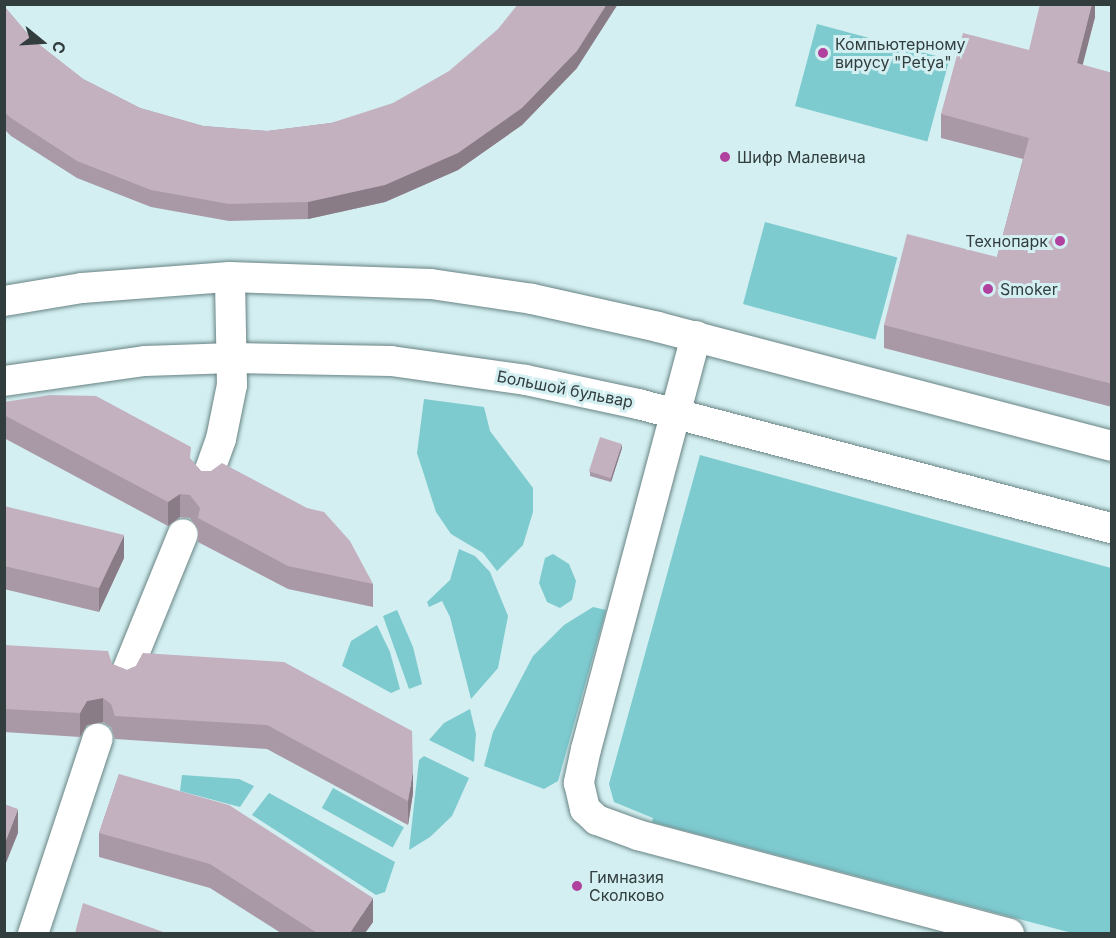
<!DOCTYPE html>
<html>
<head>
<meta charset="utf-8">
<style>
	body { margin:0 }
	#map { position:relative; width:1116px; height:938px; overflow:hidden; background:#d3eff1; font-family:Inter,sans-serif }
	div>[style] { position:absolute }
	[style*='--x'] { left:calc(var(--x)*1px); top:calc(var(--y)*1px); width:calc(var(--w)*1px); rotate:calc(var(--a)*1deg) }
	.green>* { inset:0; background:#7dcacf; transform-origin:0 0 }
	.roads { filter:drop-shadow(0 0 2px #698384) drop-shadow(0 0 2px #698384) }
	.minor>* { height:30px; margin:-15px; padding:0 15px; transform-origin:15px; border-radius:15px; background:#fff }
	.wall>* { inset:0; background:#a998a5 }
	.shaded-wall>* { inset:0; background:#897c86 }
	.building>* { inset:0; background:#c4b1c0; transform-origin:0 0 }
	.dots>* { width:16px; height:16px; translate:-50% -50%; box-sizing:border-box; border:3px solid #d3eff1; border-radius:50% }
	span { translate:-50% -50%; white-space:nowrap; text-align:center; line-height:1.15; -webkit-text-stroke:6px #d3eff1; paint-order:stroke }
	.poi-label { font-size:16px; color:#323d3e }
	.left { translate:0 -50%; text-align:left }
	.right { translate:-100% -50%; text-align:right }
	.street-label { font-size:16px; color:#323d3e }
	.frame { position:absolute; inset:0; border:6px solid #323d3e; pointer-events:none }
	.north { position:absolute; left:12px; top:12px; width:60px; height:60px; -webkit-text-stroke:4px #d3eff1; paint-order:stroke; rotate:108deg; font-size:16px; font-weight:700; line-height:24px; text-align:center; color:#323d3e }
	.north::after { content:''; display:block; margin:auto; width:21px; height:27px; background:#323d3e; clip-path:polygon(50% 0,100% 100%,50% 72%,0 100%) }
</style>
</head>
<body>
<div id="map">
	<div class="green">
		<i style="left:817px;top:24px;width:137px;height:85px;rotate:15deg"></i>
		<i style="left:765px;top:222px;width:137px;height:85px;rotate:15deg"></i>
		<i style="clip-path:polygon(424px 399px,484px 407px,490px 431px,533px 488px,533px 512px,523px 545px,497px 571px,483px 553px,451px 534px,436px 512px,417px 453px)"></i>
		<i style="clip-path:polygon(700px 455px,1111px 568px,1111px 933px,1072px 933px,652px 822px,653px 818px,614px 802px,609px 784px)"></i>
		<i style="clip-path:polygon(459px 549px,475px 556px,490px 572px,508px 616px,498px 668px,471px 699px,450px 617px,442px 601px,429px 607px,427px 602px,450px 580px)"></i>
		<i style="clip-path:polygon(553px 554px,569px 564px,576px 581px,572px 600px,560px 608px,547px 602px,539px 583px,545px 558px)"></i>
		<i style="clip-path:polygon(593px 607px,606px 610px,558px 781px,544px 789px,484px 766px,493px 732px,533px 656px,564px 625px)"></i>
		<i style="clip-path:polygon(397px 610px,413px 647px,422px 684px,409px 689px,383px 616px)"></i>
		<i style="clip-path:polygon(377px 625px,390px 652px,400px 689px,391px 693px,342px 666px,351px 641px)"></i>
		<i style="clip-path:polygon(470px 709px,476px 734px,474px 762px,429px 740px,444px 723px)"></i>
		<i style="clip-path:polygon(424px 756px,469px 778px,452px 816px,430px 837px,409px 850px,419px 760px)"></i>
		<i style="clip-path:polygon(182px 775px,239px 779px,254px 786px,240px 807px,180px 791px)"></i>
		<i style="left:333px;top:788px;width:81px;height:23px;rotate:29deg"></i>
		<i style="clip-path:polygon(269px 793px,395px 862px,385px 892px,376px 895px,252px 815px)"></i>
	</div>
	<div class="roads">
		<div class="minor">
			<i style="--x:4;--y:301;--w:79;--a:-9.5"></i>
			<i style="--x:82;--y:288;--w:148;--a:-4.3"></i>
			<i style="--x:230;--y:277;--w:201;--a:2"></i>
			<i style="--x:431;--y:284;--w:102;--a:8.4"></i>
			<i style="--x:532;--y:299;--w:129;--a:12.5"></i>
			<i style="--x:658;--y:327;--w:469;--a:14.7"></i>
			<i style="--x:696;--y:336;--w:427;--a:104.9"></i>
			<i style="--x:586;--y:749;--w:35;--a:102"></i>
			<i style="--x:579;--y:783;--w:27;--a:77"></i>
			<i style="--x:585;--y:809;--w:16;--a:43"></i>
			<i style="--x:597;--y:820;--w:44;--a:20.1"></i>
			<i style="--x:638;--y:835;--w:384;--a:14.9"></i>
			<i style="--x:4;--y:381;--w:142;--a:-8.1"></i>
			<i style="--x:145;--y:361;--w:88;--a:-2"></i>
			<i style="--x:233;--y:358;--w:158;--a:1.1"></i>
			<i style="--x:391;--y:361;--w:136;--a:8"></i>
			<i style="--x:526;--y:380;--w:115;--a:12.1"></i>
			<i style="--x:638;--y:404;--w:490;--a:14.7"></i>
			<i style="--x:207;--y:478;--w:41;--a:-70.3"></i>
			<i style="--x:221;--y:439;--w:55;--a:-78.5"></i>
			<i style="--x:232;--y:385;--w:108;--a:-91.1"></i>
			<i style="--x:125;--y:676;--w:153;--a:-67.8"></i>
			<i style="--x:33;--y:934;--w:206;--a:-71.7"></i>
		</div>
	</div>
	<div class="wall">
		<i style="clip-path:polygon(1095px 4px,1095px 17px,1082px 65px,1112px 73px,1112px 407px,884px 348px,884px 325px,997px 257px,1023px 159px,941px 138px,941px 114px,1029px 50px)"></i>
		<i style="clip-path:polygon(4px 6px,32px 39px,83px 79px,140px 108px,203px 126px,267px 131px,331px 123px,577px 68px,522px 125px,458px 170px,385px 202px,308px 219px,229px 221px,151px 207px,77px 178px,11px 136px,4px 129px)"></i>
		<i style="clip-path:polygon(4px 402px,191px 460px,201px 471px,373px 584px,373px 607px,288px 589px,198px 542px,198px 529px,190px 518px,180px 517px,168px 526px,4px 438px)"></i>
		<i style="clip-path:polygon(622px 448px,611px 482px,590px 476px,590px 472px)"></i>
		<i style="clip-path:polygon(4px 506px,124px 558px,99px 612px,4px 589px)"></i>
		<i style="clip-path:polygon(4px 645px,112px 664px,127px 670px,136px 666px,143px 653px,413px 793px,408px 825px,267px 749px,115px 739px,111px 727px,103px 722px,87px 725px,80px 737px,4px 732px)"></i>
		<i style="clip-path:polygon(119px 774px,373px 922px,365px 933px,281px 933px,210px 888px,99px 857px,99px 833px)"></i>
	</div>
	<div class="shaded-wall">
		<i style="clip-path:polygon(607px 4px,618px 4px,577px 68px,522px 125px,458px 170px,385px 202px,308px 219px,308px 202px)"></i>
		<i style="clip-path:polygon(1092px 4px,1095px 4px,1095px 17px,1077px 87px,1077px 63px)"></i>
		<i style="clip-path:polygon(622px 444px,622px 448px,611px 482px,611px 478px)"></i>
		<i style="clip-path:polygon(180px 494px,180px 517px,168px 526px,168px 502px)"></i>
		<i style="clip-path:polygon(124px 535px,124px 558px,99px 612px,99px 588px)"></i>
		<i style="clip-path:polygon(103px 698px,103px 722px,87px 725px,80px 737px,80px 713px,87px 701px)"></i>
		<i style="clip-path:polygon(413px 770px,413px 793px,408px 825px,408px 801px)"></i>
		<i style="clip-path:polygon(18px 809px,18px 833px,4px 868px,4px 845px)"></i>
		<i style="clip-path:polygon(373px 898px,373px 922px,365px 933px,350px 933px)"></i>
	</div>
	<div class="building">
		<i style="clip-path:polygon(518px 4px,607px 4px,577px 51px,522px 108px,458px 153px,385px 185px,308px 202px,229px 204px,151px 190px,77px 161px,11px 118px,4px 112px,4px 6px,32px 39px,83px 79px,140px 108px,203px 126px,267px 131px,331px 123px,393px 103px,449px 71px,498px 29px)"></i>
		<i style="clip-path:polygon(1040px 4px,1092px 4px,1077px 63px,1112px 73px,1112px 384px,884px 325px,907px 234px,997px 257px,1029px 138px,941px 114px,963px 33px,1029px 50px)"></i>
		<i style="clip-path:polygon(50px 395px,96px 396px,191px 447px,190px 458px,201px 471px,211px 471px,222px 463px,307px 508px,324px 512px,350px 541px,373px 584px,288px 566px,198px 518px,200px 508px,190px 495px,180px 494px,168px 502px,4px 415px,4px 402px)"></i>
		<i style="left:600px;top:437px;width:23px;height:36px;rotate:18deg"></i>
		<i style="clip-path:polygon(4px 506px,124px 535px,99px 588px,4px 566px)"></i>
		<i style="clip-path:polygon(4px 645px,108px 651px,112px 664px,127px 670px,136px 666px,143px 653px,284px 662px,412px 731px,413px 770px,408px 801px,267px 725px,115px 716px,111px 704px,103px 698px,87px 701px,80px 713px,4px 709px)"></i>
		<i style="clip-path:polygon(119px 774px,229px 805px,373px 898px,350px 933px,317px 933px,210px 864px,99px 833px)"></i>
		<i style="clip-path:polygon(4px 804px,18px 809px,4px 845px)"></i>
		<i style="clip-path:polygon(83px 903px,166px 933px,75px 933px)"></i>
	</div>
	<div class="dots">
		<i style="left:823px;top:53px;background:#b0419f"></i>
		<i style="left:725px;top:157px;background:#b0419f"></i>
		<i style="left:1060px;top:241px;background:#b0419f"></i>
		<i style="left:988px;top:289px;background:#b0419f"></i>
		<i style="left:577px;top:886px;background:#b0419f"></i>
	</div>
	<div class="poi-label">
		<span class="left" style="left:835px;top:53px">Компьютерному<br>вирусу "Petya"</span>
		<span class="left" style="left:737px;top:157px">Шифр Малевича</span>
		<span class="right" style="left:1048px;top:241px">Технопарк</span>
		<span class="left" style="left:1000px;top:289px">Smoker</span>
		<span class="left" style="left:589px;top:886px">Гимназия<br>Сколково</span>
	</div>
	<div class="street-label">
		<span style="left:565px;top:389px;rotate:11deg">Большой бульвар</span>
	</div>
	<div class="frame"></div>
	<div class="north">С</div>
</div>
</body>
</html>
